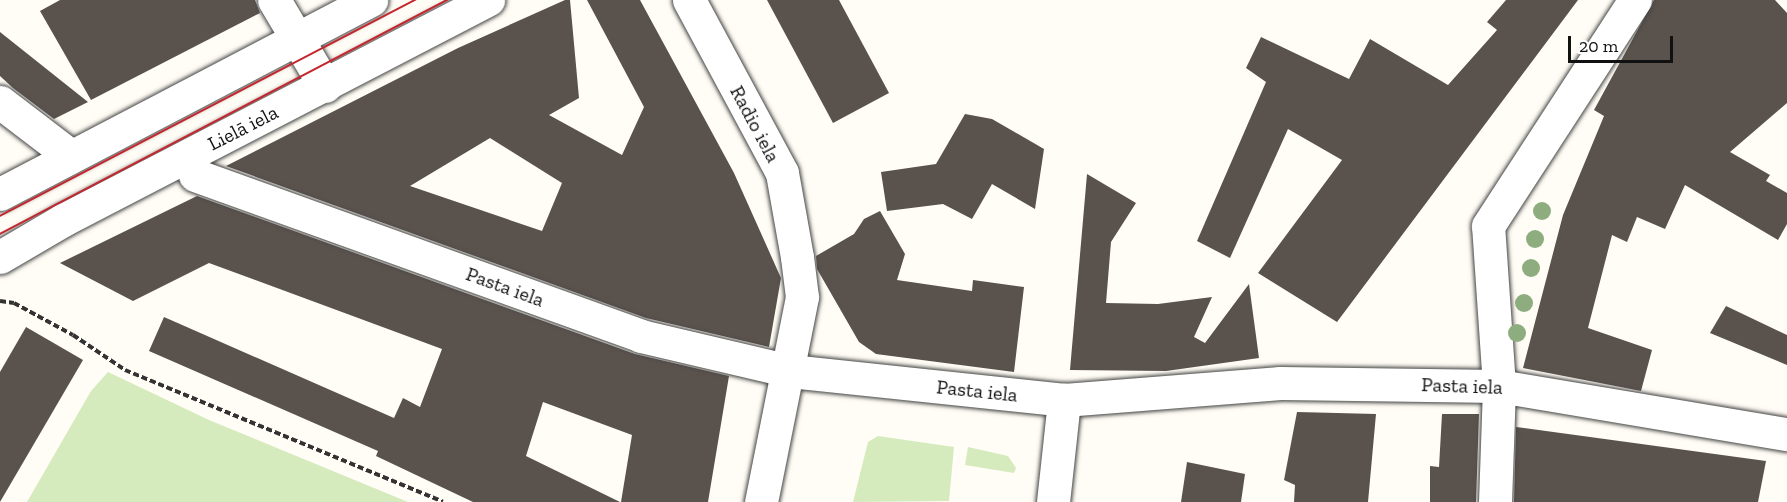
<!DOCTYPE html>
<html>
<head>
<meta charset="utf-8">
<style>
	body { margin:0 }
	#map { position:relative; width:1787px; height:502px; overflow:hidden; background:#fffdf5; font-family:"Zilla Slab",serif }
	div>[style] { position:absolute }
	[style*='--x'] { left:calc(var(--x)*1px); top:calc(var(--y)*1px); width:calc(var(--w)*1px); rotate:calc(var(--a)*1deg) }
	.green>* { inset:0; background:#d5ebbd }
	.building>* { inset:0; background:#5a524d }
	.path>* { height:4px; margin-top:-2px; transform-origin:0; background:repeating-linear-gradient(90deg,#333 0 6px,transparent 0 9px) }
	.roads { filter:drop-shadow(0 0 2px #444) drop-shadow(0 0 2px #444) }
	.minor>* { height:33px; margin:-16.5px; padding:0 16.5px; transform-origin:16.5px; border-radius:16.5px; background:#fff }
	.tram>* { height:1.5px; margin:-0.75px; padding:0 0.75px; transform-origin:0.75px; border-radius:0.75px; background:#c4262e }
	.trees>* { width:18px; height:18px; margin:-9px; border-radius:50%; background:#8dad7f }
	span { translate:-50% -50%; white-space:nowrap; text-align:center; line-height:1.15; -webkit-text-stroke:6px #fff; paint-order:stroke }
	.street-label { font-size:20px; color:#111 }
	.scale { position:absolute; left:1568px; top:36px; width:105px; height:27px; box-sizing:border-box; border:3px solid #111; border-top:0; padding-left:8px; font-size:18px; line-height:21px; white-space:nowrap; color:#111; -webkit-text-stroke:4px #fff; paint-order:stroke }
</style>
</head>
<body>
<div id="map">
	<div class="green">
		<i style="clip-path:polygon(108px 372px,209px 420px,408px 502px,27px 502px,91px 391px)"></i>
		<i style="clip-path:polygon(878px 436px,954px 447px,949px 501px,853px 502px,868px 442px)"></i>
		<i style="clip-path:polygon(968px 447px,1008px 456px,1016px 468px,1014px 473px,965px 465px)"></i>
	</div>
	<div class="building">
		<i style="clip-path:polygon(60px 0,255px 0,260px 13px,91px 100px,40px 11px)"></i>
		<i style="clip-path:polygon(evenodd,565px 0,570px 0,579px 98px,549px 115px,622px 155px,644px 107px,587px 0,640px 0,734px 173px,781px 278px,769px 347px,646px 318px,226px 166px,458px 48px,565px 0,490px 138px,562px 183px,542px 231px,410px 186px,490px 138px)"></i>
		<i style="clip-path:polygon(767px 0,839px 0,889px 93px,833px 123px)"></i>
		<i style="clip-path:polygon(1506px 0,1578px 0,1337px 322px,1258px 273px,1342px 160px,1288px 129px,1230px 258px,1197px 241px,1266px 82px,1246px 68px,1261px 37px,1349px 79px,1370px 39px,1448px 85px,1497px 30px,1487px 22px)"></i>
		<i style="clip-path:polygon(1654px 0,1775px 0,1787px 13px,1787px 103px,1730px 152px,1770px 175px,1766px 181px,1787px 193px,1787px 224px,1778px 240px,1685px 185px,1665px 229px,1637px 217px,1627px 242px,1612px 235px,1588px 328px,1652px 350px,1641px 391px,1523px 368px,1563px 215px,1604px 116px,1594px 110px)"></i>
		<i style="clip-path:polygon(0 32px,88px 102px,54px 119px,13px 88px,0 76px)"></i>
		<i style="clip-path:polygon(965px 114px,992px 119px,1044px 149px,1035px 209px,992px 184px,972px 219px,943px 204px,887px 211px,881px 172px,936px 164px)"></i>
		<i style="clip-path:polygon(1087px 174px,1136px 203px,1111px 242px,1106px 303px,1158px 304px,1212px 297px,1194px 337px,1205px 343px,1249px 284px,1259px 358px,1166px 371px,1070px 370px)"></i>
		<i style="clip-path:polygon(197px 196px,635px 354px,729px 376px,708px 502px,621px 502px,632px 435px,543px 402px,526px 456px,620px 502px,473px 502px,376px 456px,378px 451px,149px 351px,164px 317px,394px 418px,403px 398px,420px 407px,442px 349px,209px 263px,133px 301px,60px 263px)"></i>
		<i style="clip-path:polygon(880px 211px,905px 254px,897px 280px,972px 291px,973px 280px,1024px 287px,1014px 372px,876px 354px,859px 342px,817px 269px,816px 256px,854px 234px,864px 219px)"></i>
		<i style="clip-path:polygon(1726px 306px,1787px 335px,1787px 365px,1710px 333px)"></i>
		<i style="clip-path:polygon(26px 327px,83px 360px,0 502px,0 372px)"></i>
		<i style="clip-path:polygon(1297px 412px,1376px 414px,1368px 502px,1294px 502px,1295px 485px,1284px 480px)"></i>
		<i style="clip-path:polygon(1442px 414px,1479px 414px,1476px 502px,1430px 502px,1430px 466px,1439px 467px)"></i>
		<i style="clip-path:polygon(1516px 427px,1766px 461px,1758px 502px,1514px 502px)"></i>
		<i style="clip-path:polygon(1187px 462px,1245px 474px,1241px 502px,1181px 502px)"></i>
	</div>
	<div class="path">
		<i style="--x:0;--y:301;--w:14;--a:8"></i>
		<i style="--x:14;--y:303;--w:67;--a:28.5"></i>
		<i style="--x:73;--y:335;--w:63;--a:33.9"></i>
		<i style="--x:125;--y:370;--w:344;--a:22.5"></i>
	</div>
	<div class="roads">
		<div class="minor">
			<i style="--x:274;--y:0;--w:100;--a:59.3"></i>
			<i style="--x:689;--y:0;--w:196;--a:61.7"></i>
			<i style="--x:782;--y:173;--w:85;--a:79.9"></i>
			<i style="--x:797;--y:257;--w:40;--a:82.9"></i>
			<i style="--x:802;--y:297;--w:209;--a:101.3"></i>
			<i style="--x:0;--y:102;--w:81;--a:37.4"></i>
			<i style="--x:195;--y:175;--w:474;--a:19.8"></i>
			<i style="--x:641;--y:336;--w:153;--a:13.2"></i>
			<i style="--x:790;--y:371;--w:276;--a:6"></i>
			<i style="--x:1064;--y:400;--w:217;--a:-4.5"></i>
			<i style="--x:1280;--y:383;--w:219;--a:0.8"></i>
			<i style="--x:1499;--y:386;--w:292;--a:9.5"></i>
			<i style="--x:0;--y:194;--w:419;--a:-27.6"></i>
			<i style="--x:0;--y:257;--w:73;--a:-30.4"></i>
			<i style="--x:63;--y:220;--w:479;--a:-27.4"></i>
			<i style="--x:1053;--y:502;--w:103;--a:-83.8"></i>
			<i style="--x:1495;--y:502;--w:116;--a:-88"></i>
			<i style="--x:1499;--y:386;--w:160;--a:-93.9"></i>
			<i style="--x:1488;--y:226;--w:270;--a:-57"></i>
		</div>
	</div>
	<div class="tram">
		<i style="--x:0;--y:216;--w:468;--a:-27.5"></i>
		<i style="--x:0;--y:234;--w:505;--a:-27.63"></i>
	</div>
	<div class="trees">
		<i style="left:1542px;top:211px"></i>
		<i style="left:1535px;top:239px"></i>
		<i style="left:1531px;top:268px"></i>
		<i style="left:1524px;top:303px"></i>
		<i style="left:1517px;top:333px"></i>
	</div>
	<div class="street-label">
		<span style="left:755px;top:124px;rotate:62deg">Radio iela</span>
		<span style="left:243px;top:128px;rotate:-27deg">Lielā iela</span>
		<span style="left:505px;top:287px;rotate:20deg">Pasta iela</span>
		<span style="left:1462px;top:386px;rotate:2deg">Pasta iela</span>
		<span style="left:977px;top:391px;rotate:6deg">Pasta iela</span>
	</div>
	<div class="scale">20 m</div>
</div>
</body>
</html>
